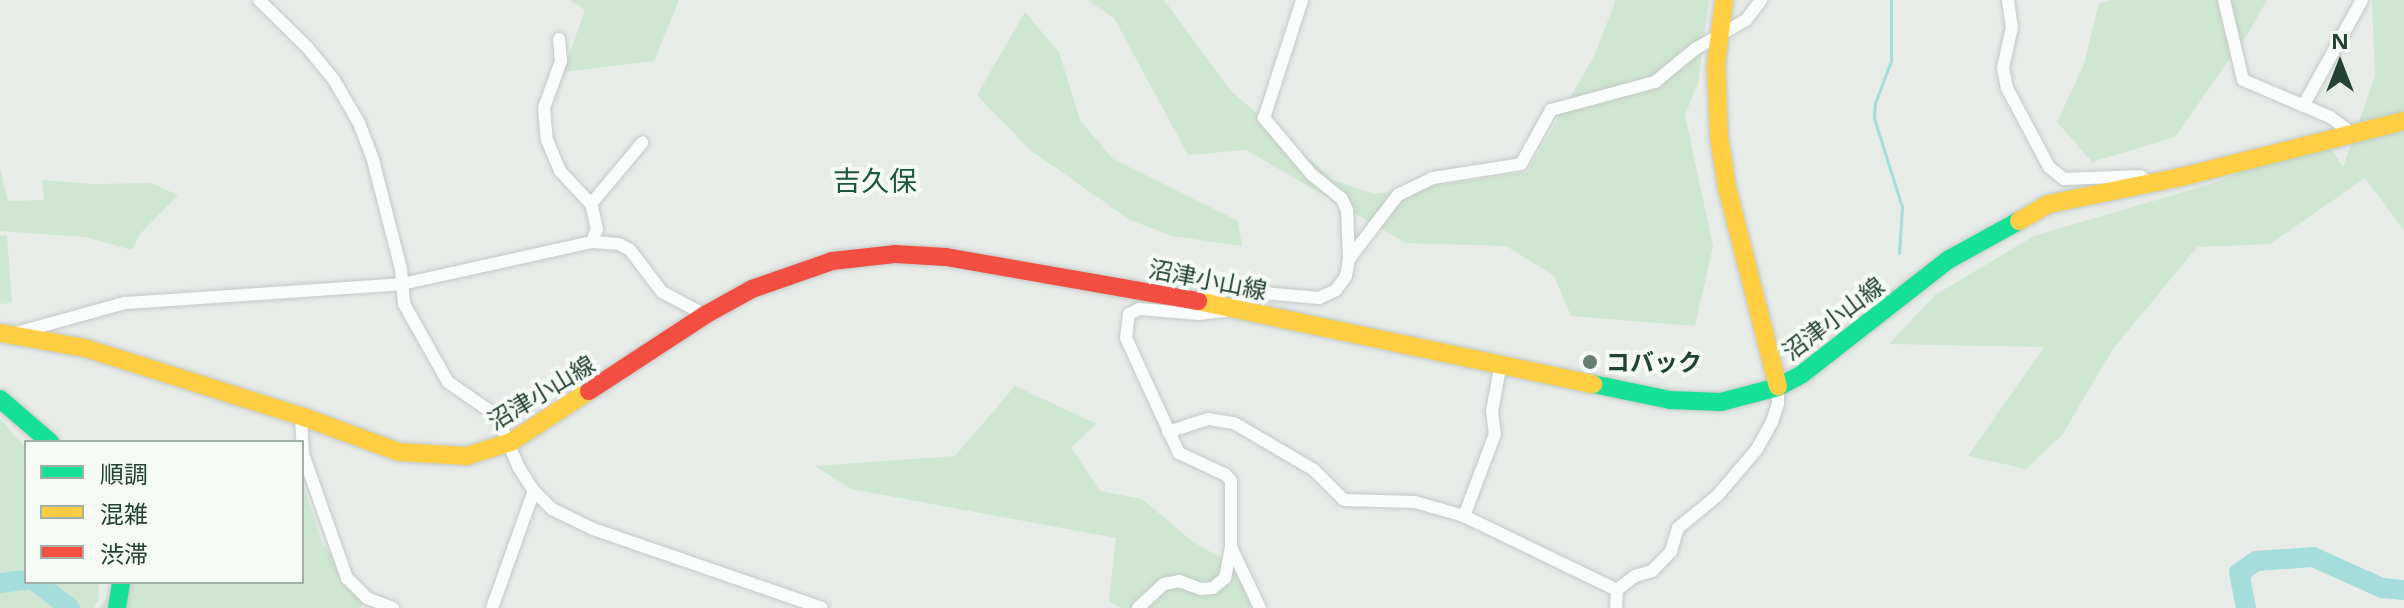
<!DOCTYPE html>
<html>
<head>
<meta charset="utf-8">
<style>
	body { margin:0 }
	#map { position:relative; width:2404px; height:608px; overflow:hidden; background:#e7ece9; font-family:"Open Sans","Noto Sans JP",sans-serif }
	div>[style] { position:absolute }
	[style*='--x'] { left:calc(var(--x)*1px); top:calc(var(--y)*1px); width:calc(var(--w)*1px); rotate:calc(var(--a)*1deg) }
	.green>* { inset:0; background:#cfe6d2 }
	.stream>* { height:3px; margin:-1.5px; padding:0 1.5px; transform-origin:1.5px; border-radius:1.5px; background:#a5ddda }
	.river>* { height:20px; margin:-10px; padding:0 10px; transform-origin:10px; border-radius:10px; background:#a5ddda }
	.roads { filter:drop-shadow(0 0 2px #c4c9c6) drop-shadow(0 0 2px #c4c9c6) }
	.street>* { height:12px; margin:-6px; padding:0 6px; transform-origin:6px; border-radius:6px; background:#fbfcfc }
	.fast>* { height:18px; margin:-9px; padding:0 9px; transform-origin:9px; border-radius:9px; background:#16e098 }
	.slow>* { height:18px; margin:-9px; padding:0 9px; transform-origin:9px; border-radius:9px; background:#ffcf43 }
	.jam>* { height:18px; margin:-9px; padding:0 9px; transform-origin:9px; border-radius:9px; background:#f24e42 }
	.dots>* { width:22px; height:22px; translate:-50% -50%; box-sizing:border-box; border:4px solid #f5faf7; border-radius:50% }
	span { translate:-50% -50%; white-space:nowrap; text-align:center; line-height:1.15; -webkit-text-stroke:8px #f5faf7; paint-order:stroke }
	.street-label { font-size:24px; color:#224233 }
	.poi-label { font-size:24px; color:#224233; font-weight:700 }
	.left { translate:0 -50%; text-align:left }
	.quarter-label { font-size:28px; color:#1c563d }
	.legend { position:absolute; left:24px; top:440px; width:280px; height:144px; box-sizing:border-box; background:#f5faf7; border:2px solid #a1b0a9; margin:0; padding:10px 14px; list-style:none; font-size:24px; color:#224233 }
	.legend li { display:flex; align-items:center; gap:16px; height:40px }
	.legend b { width:40px; border:2px solid #a1b0a9 }
	.north { position:absolute; left:2300px; top:24px; width:80px; height:80px; -webkit-text-stroke:6px #f5faf7; paint-order:stroke; rotate:0deg; font-size:22px; font-weight:700; line-height:32px; text-align:center; color:#224233 }
	.north::after { content:''; display:block; margin:auto; width:28px; height:36px; background:#224233; clip-path:polygon(50% 0,100% 100%,50% 72%,0 100%) }
</style>
</head>
<body>
<div id="map">
	<div class="green">
		<i style="clip-path:polygon(570px 0,679px 0,654px 61px,563px 72px,585px 10px)"></i>
		<i style="clip-path:polygon(1087px 0,1164px 0,1231px 91px,1334px 180px,1374px 194px,1527px 172px,1594px 56px,1616px 0,1709px 0,1698px 83px,1685px 115px,1713px 246px,1695px 326px,1571px 316px,1554px 276px,1506px 246px,1406px 243px,1246px 150px,1188px 155px,1114px 18px)"></i>
		<i style="clip-path:polygon(2112px 0,2267px 0,2248px 33px,2175px 137px,2092px 162px,2057px 122px,2084px 64px,2099px 3px)"></i>
		<i style="clip-path:polygon(2372px 0,2404px 0,2404px 230px,2365px 178px,2270px 244px,2197px 247px,2113px 349px,2062px 435px,2026px 469px,1968px 456px,2044px 347px,1889px 344px,1935px 295px,2034px 236px,2207px 185px,2286px 156px,2330px 147px,2343px 167px,2375px 76px)"></i>
		<i style="clip-path:polygon(1025px 12px,1059px 52px,1080px 120px,1113px 159px,1238px 221px,1242px 246px,1172px 236px,1130px 220px,1030px 150px,977px 95px)"></i>
		<i style="clip-path:polygon(0 168px,8px 201px,44px 200px,42px 180px,92px 184px,151px 183px,178px 195px,140px 234px,132px 250px,85px 237px,0 231px)"></i>
		<i style="clip-path:polygon(7px 235px,12px 303px,0 304px,0 236px)"></i>
		<i style="clip-path:polygon(1015px 386px,1097px 424px,1071px 447px,1100px 491px,1142px 499px,1193px 542px,1243px 570px,1255px 608px,1122px 608px,1109px 601px,1116px 538px,851px 489px,815px 466px,955px 456px)"></i>
		<i style="clip-path:polygon(0 419px,26px 448px,26px 582px,99px 582px,98px 601px,93px 608px,0 608px)"></i>
		<i style="clip-path:polygon(302px 481px,322px 543px,367px 598px,360px 608px,99px 608px,121px 582px,302px 582px)"></i>
	</div>
	<div class="stream">
		<i style="--x:1891;--y:0;--w:61;--a:90"></i>
		<i style="--x:1891;--y:61;--w:45;--a:110.9"></i>
		<i style="--x:1875;--y:103;--w:15;--a:94"></i>
		<i style="--x:1874;--y:118;--w:93;--a:72.5"></i>
		<i style="--x:1902;--y:207;--w:46;--a:93.7"></i>
	</div>
	<div class="river">
		<i style="--x:36;--y:582;--w:43;--a:37.4"></i>
		<i style="--x:0;--y:583;--w:26;--a:-7"></i>
		<i style="--x:2246;--y:608;--w:36;--a:-101"></i>
		<i style="--x:2239;--y:573;--w:21;--a:-35"></i>
		<i style="--x:2256;--y:561;--w:57;--a:-4"></i>
		<i style="--x:2313;--y:557;--w:76;--a:24.2"></i>
		<i style="--x:2382;--y:588;--w:22;--a:5"></i>
	</div>
	<div class="roads">
		<div class="street">
			<i style="--x:259;--y:0;--w:67;--a:44.4"></i>
			<i style="--x:307;--y:47;--w:43;--a:50.7"></i>
			<i style="--x:334;--y:80;--w:50;--a:59.8"></i>
			<i style="--x:359;--y:123;--w:40;--a:69"></i>
			<i style="--x:373;--y:160;--w:113;--a:75.6"></i>
			<i style="--x:401;--y:269;--w:35;--a:85"></i>
			<i style="--x:404;--y:304;--w:90;--a:60.6"></i>
			<i style="--x:448;--y:382;--w:60;--a:34.8"></i>
			<i style="--x:497;--y:416;--w:56;--a:67.1"></i>
			<i style="--x:519;--y:468;--w:27;--a:57"></i>
			<i style="--x:534;--y:491;--w:25;--a:45"></i>
			<i style="--x:552;--y:509;--w:46;--a:26"></i>
			<i style="--x:593;--y:529;--w:242;--a:19"></i>
			<i style="--x:2008;--y:0;--w:27;--a:82"></i>
			<i style="--x:2012;--y:27;--w:42;--a:102.4"></i>
			<i style="--x:2003;--y:68;--w:20;--a:79"></i>
			<i style="--x:2007;--y:88;--w:89;--a:62"></i>
			<i style="--x:2049;--y:167;--w:19;--a:39"></i>
			<i style="--x:2064;--y:179;--w:76;--a:-2.3"></i>
			<i style="--x:2140;--y:176;--w:12;--a:35"></i>
			<i style="--x:2224;--y:0;--w:82;--a:76.6"></i>
			<i style="--x:2243;--y:80;--w:95;--a:23"></i>
			<i style="--x:2330;--y:117;--w:29;--a:36"></i>
			<i style="--x:559;--y:39;--w:22;--a:85"></i>
			<i style="--x:561;--y:61;--w:50;--a:109.9"></i>
			<i style="--x:544;--y:108;--w:32;--a:85"></i>
			<i style="--x:547;--y:140;--w:34;--a:67"></i>
			<i style="--x:560;--y:171;--w:45;--a:46.8"></i>
			<i style="--x:2303;--y:106;--w:121;--a:-60.9"></i>
			<i style="--x:592;--y:242;--w:14;--a:-69"></i>
			<i style="--x:597;--y:229;--w:26;--a:-103"></i>
			<i style="--x:591;--y:204;--w:80;--a:-50.1"></i>
			<i style="--x:1349;--y:259;--w:81;--a:-52.6"></i>
			<i style="--x:1398;--y:195;--w:39;--a:-26"></i>
			<i style="--x:1433;--y:178;--w:89;--a:-9"></i>
			<i style="--x:1521;--y:164;--w:62;--a:-60.9"></i>
			<i style="--x:1551;--y:110;--w:108;--a:-15.1"></i>
			<i style="--x:1655;--y:82;--w:52;--a:-39.5"></i>
			<i style="--x:1695;--y:49;--w:59;--a:-29.6"></i>
			<i style="--x:1746;--y:20;--w:25;--a:-53"></i>
			<i style="--x:1197;--y:301;--w:22;--a:-27"></i>
			<i style="--x:1217;--y:291;--w:13;--a:-4"></i>
			<i style="--x:1230;--y:290;--w:89;--a:5.1"></i>
			<i style="--x:1319;--y:298;--w:19;--a:-25"></i>
			<i style="--x:1336;--y:290;--w:17;--a:-54"></i>
			<i style="--x:1346;--y:276;--w:17;--a:-80"></i>
			<i style="--x:1349;--y:259;--w:49;--a:-92.3"></i>
			<i style="--x:1347;--y:210;--w:12;--a:-114"></i>
			<i style="--x:1342;--y:199;--w:38;--a:-141"></i>
			<i style="--x:1312;--y:175;--w:75;--a:-130.1"></i>
			<i style="--x:1264;--y:118;--w:124;--a:-72.1"></i>
			<i style="--x:1226;--y:311;--w:27;--a:174"></i>
			<i style="--x:1199;--y:314;--w:60;--a:-175.2"></i>
			<i style="--x:1139;--y:309;--w:11;--a:153"></i>
			<i style="--x:1129;--y:314;--w:24;--a:97"></i>
			<i style="--x:1126;--y:338;--w:127;--a:65.3"></i>
			<i style="--x:1179;--y:453;--w:52;--a:25.1"></i>
			<i style="--x:1226;--y:475;--w:8;--a:50"></i>
			<i style="--x:1231;--y:481;--w:66;--a:90"></i>
			<i style="--x:1231;--y:547;--w:68;--a:64.6"></i>
			<i style="--x:16;--y:333;--w:113;--a:-15.4"></i>
			<i style="--x:125;--y:303;--w:278;--a:-3.9"></i>
			<i style="--x:402;--y:284;--w:195;--a:-12.5"></i>
			<i style="--x:592;--y:242;--w:27;--a:4"></i>
			<i style="--x:619;--y:244;--w:13;--a:29"></i>
			<i style="--x:630;--y:250;--w:53;--a:52.7"></i>
			<i style="--x:662;--y:292;--w:49;--a:28.1"></i>
			<i style="--x:1501;--y:363;--w:49;--a:100.6"></i>
			<i style="--x:1492;--y:411;--w:23;--a:83"></i>
			<i style="--x:1495;--y:434;--w:88;--a:110.7"></i>
			<i style="--x:1464;--y:516;--w:170;--a:25.8"></i>
			<i style="--x:1617;--y:590;--w:18;--a:93"></i>
			<i style="--x:301;--y:416;--w:38;--a:87"></i>
			<i style="--x:303;--y:454;--w:132;--a:70.5"></i>
			<i style="--x:347;--y:578;--w:28;--a:45"></i>
			<i style="--x:367;--y:598;--w:28;--a:21"></i>
			<i style="--x:1168;--y:432;--w:42;--a:-18"></i>
			<i style="--x:1208;--y:419;--w:26;--a:9"></i>
			<i style="--x:1234;--y:423;--w:93;--a:30.4"></i>
			<i style="--x:1314;--y:470;--w:42;--a:45"></i>
			<i style="--x:1344;--y:500;--w:71;--a:1.6"></i>
			<i style="--x:1415;--y:502;--w:51;--a:15.9"></i>
			<i style="--x:1617;--y:590;--w:23;--a:-38"></i>
			<i style="--x:1635;--y:576;--w:18;--a:-16"></i>
			<i style="--x:1652;--y:571;--w:28;--a:-46"></i>
			<i style="--x:1671;--y:551;--w:24;--a:-73"></i>
			<i style="--x:1678;--y:528;--w:50;--a:-39.4"></i>
			<i style="--x:1717;--y:496;--w:62;--a:-49.6"></i>
			<i style="--x:1757;--y:449;--w:31;--a:-61"></i>
			<i style="--x:1772;--y:422;--w:19;--a:-72"></i>
			<i style="--x:1778;--y:404;--w:17;--a:-90"></i>
			<i style="--x:492;--y:608;--w:124;--a:-70.3"></i>
			<i style="--x:1138;--y:608;--w:35;--a:-43"></i>
			<i style="--x:1164;--y:584;--w:15;--a:-11"></i>
			<i style="--x:1179;--y:581;--w:23;--a:20"></i>
			<i style="--x:1201;--y:589;--w:12;--a:-5"></i>
			<i style="--x:1213;--y:588;--w:16;--a:-40"></i>
			<i style="--x:1225;--y:578;--w:31;--a:-79"></i>
		</div>
		<div class="fast">
			<i style="--x:1593;--y:384;--w:79;--a:11.7"></i>
			<i style="--x:1670;--y:400;--w:51;--a:2.2"></i>
			<i style="--x:1721;--y:402;--w:59;--a:-14.7"></i>
			<i style="--x:1778;--y:387;--w:27;--a:-28"></i>
			<i style="--x:1802;--y:374;--w:185;--a:-38"></i>
			<i style="--x:1948;--y:260;--w:81;--a:-28.8"></i>
			<i style="--x:0;--y:399;--w:66;--a:40.7"></i>
			<i style="--x:117;--y:608;--w:26;--a:-81"></i>
		</div>
		<div class="slow">
			<i style="--x:1724;--y:0;--w:65;--a:97"></i>
			<i style="--x:1716;--y:65;--w:72;--a:87.6"></i>
			<i style="--x:1719;--y:137;--w:52;--a:81.1"></i>
			<i style="--x:1727;--y:188;--w:205;--a:75.6"></i>
			<i style="--x:2019;--y:221;--w:34;--a:-30"></i>
			<i style="--x:2049;--y:204;--w:135;--a:-11.6"></i>
			<i style="--x:2181;--y:177;--w:230;--a:-14.1"></i>
			<i style="--x:1198;--y:301;--w:404;--a:11.9"></i>
			<i style="--x:0;--y:333;--w:86;--a:10"></i>
			<i style="--x:85;--y:348;--w:226;--a:17.5"></i>
			<i style="--x:301;--y:416;--w:104;--a:20.2"></i>
			<i style="--x:399;--y:452;--w:68;--a:3.4"></i>
			<i style="--x:467;--y:456;--w:46;--a:-17.7"></i>
			<i style="--x:511;--y:442;--w:93;--a:-33.2"></i>
		</div>
		<div class="jam">
			<i style="--x:589;--y:391;--w:139;--a:-33.2"></i>
			<i style="--x:705;--y:315;--w:54;--a:-29"></i>
			<i style="--x:752;--y:289;--w:85;--a:-19.3"></i>
			<i style="--x:832;--y:261;--w:63;--a:-6.3"></i>
			<i style="--x:895;--y:254;--w:51;--a:3.4"></i>
			<i style="--x:946;--y:257;--w:256;--a:9.9"></i>
		</div>
	</div>
	<div class="dots">
		<i style="left:1590px;top:362px;background:#677e73"></i>
	</div>
	<div class="street-label">
		<span style="left:1208px;top:279px;rotate:11deg">沼津小山線</span>
		<span style="left:1833px;top:318px;rotate:-37deg">沼津小山線</span>
		<span style="left:541px;top:392px;rotate:-31deg">沼津小山線</span>
	</div>
	<div class="poi-label">
		<span class="left" style="left:1606px;top:362px">コバック</span>
	</div>
	<div class="quarter-label">
		<span style="left:875px;top:180px">吉久保</span>
	</div>
	<ul class="legend">
	<li><b style="height:10px;background:#16e098"></b>順調</li>
	<li><b style="height:10px;background:#ffcf43"></b>混雑</li>
	<li><b style="height:10px;background:#f24e42"></b>渋滞</li>
	</ul>
	<div class="north">N</div>
</div>
</body>
</html>
